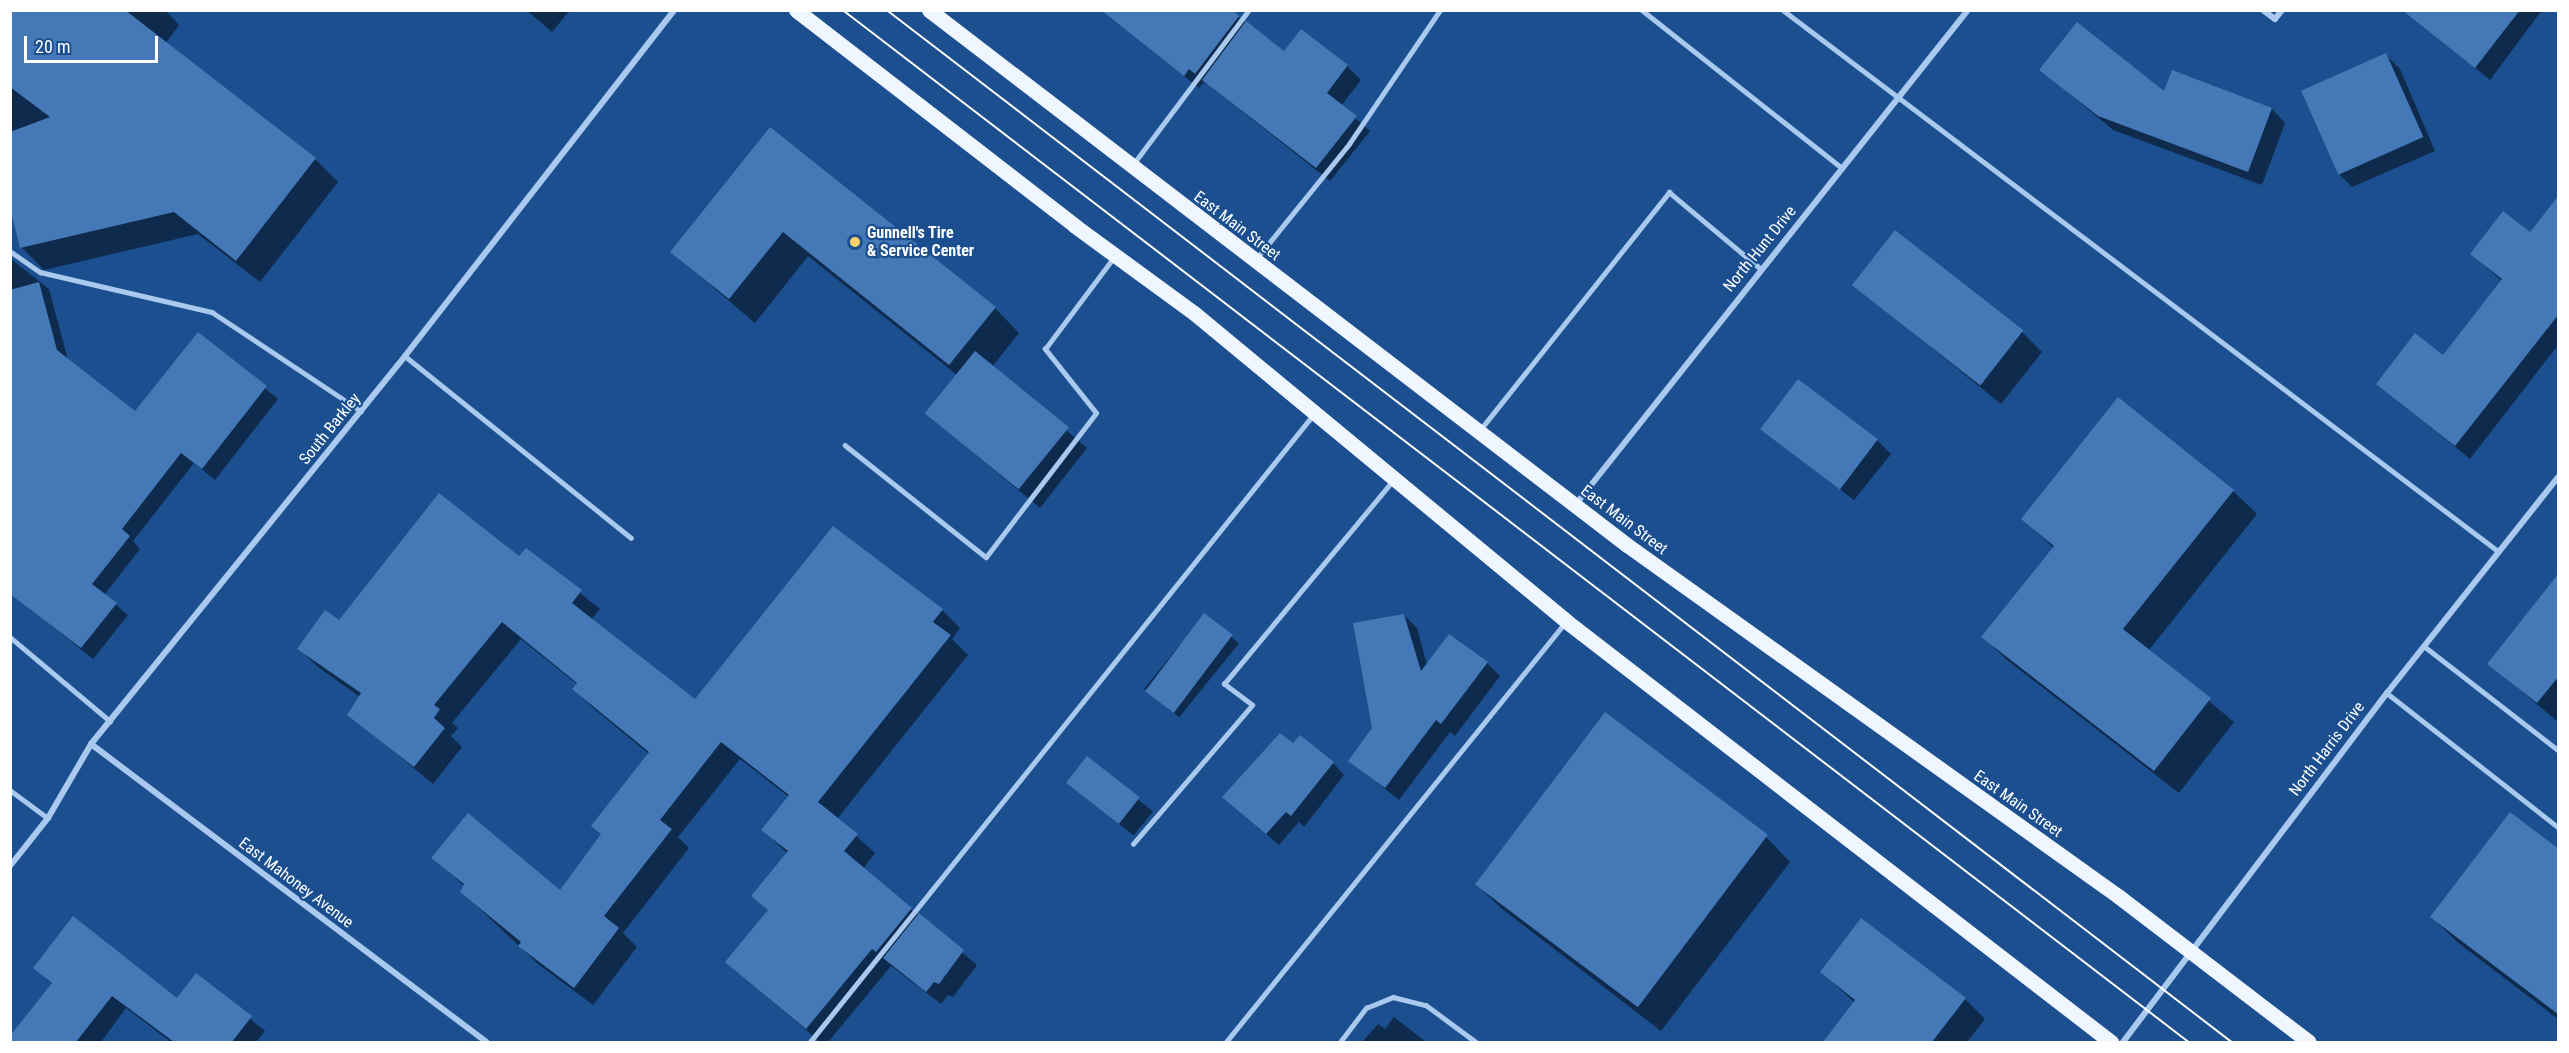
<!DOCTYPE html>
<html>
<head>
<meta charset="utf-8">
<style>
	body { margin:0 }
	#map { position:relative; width:2569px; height:1053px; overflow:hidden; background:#1b4f8f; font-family:"Roboto Condensed",sans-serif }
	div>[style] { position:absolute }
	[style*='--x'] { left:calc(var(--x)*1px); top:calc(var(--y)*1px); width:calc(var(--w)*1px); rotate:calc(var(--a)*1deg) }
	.shadow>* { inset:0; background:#0007; transform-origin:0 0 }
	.building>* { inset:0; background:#4478b7; transform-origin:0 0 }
	.service>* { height:4.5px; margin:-2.25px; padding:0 2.25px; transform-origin:2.25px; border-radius:2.25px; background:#a9c9ee }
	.minor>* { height:6px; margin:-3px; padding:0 3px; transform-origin:3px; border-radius:3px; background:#a9c9ee }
	.primary>* { height:15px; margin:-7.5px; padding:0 7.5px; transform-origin:7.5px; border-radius:7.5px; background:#f0f6ff }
	.tram>* { height:1.5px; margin:-0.75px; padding:0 0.75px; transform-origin:0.75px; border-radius:0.75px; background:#fff }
	.dots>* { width:16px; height:16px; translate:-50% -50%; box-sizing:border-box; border:3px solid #1b4f8f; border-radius:50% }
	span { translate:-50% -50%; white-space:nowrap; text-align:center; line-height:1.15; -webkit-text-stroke:4.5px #1b4f8f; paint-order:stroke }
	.street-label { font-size:16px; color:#fff }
	.poi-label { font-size:16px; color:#fff; font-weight:700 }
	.left { translate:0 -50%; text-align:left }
	.frame { position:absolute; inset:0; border:12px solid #fff; pointer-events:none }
	.scale { position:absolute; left:24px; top:36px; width:134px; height:27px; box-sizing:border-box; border:3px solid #fff; border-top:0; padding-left:8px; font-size:18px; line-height:21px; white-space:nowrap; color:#fff; -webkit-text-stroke:4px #1b4f8f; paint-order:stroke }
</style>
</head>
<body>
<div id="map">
	<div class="shadow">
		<i style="clip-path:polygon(10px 10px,165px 10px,179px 25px,165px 44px,315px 159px,338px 182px,260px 282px,198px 234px,44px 270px,21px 247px,10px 201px)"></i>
		<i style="clip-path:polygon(526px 10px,570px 10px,552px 32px)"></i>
		<i style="clip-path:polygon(2424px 10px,2542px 10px,2490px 80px,2417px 20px)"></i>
		<i style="clip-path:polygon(1238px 17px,1284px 53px,1347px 66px,1361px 80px,1341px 106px,1370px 131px,1330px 181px,1210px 86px,1204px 82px,1199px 88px,1115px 20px)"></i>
		<i style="clip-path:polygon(2386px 55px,2400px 69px,2435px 151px,2352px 187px,2338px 173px)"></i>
		<i style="clip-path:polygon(2041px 70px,2272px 109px,2285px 123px,2262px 185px,2113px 130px)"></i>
		<i style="clip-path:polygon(770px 129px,995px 308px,1019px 333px,992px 367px,1087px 448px,1040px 508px,926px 413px,957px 375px,808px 256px,755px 323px,672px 252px)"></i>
		<i style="clip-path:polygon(2558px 198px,2558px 345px,2470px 459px,2378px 384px,2443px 357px,2502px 281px,2472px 254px,2530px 234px)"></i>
		<i style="clip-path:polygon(11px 259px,49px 289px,68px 360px,136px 413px,198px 335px,278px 399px,215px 480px,194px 463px,133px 541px,140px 549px,104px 595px,128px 615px,93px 659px,21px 601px,10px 573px)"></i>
		<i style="clip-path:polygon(1854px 285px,2022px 332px,2042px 352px,2001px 404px)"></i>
		<i style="clip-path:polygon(1762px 429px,1877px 440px,1891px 454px,1854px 500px)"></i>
		<i style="clip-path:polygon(2233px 491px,2257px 514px,2149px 650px,2234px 722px,2179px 793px,2007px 660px,1983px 637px,2054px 548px,2023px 519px)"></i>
		<i style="clip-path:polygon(526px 550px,600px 609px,591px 620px,695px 701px,942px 610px,960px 628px,952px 639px,968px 655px,837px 819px,875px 853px,863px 869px,977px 965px,953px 997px,948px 995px,941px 1004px,891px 966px,828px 1042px,820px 1042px,727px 962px,769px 911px,753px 896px,788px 854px,763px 830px,789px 797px,740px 759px,678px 837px,689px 848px,623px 933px,637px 947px,593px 1005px,538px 964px,462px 892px,464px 886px,433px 857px,560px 892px,602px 835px,649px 754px,592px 707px,574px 689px,578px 685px,521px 639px,452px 723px,458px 728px,451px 736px,462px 747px,433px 784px,349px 714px,360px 697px,318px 667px,299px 649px,339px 622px,519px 558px)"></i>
		<i style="clip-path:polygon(2558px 576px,2558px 722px,2489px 664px)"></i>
		<i style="left:1204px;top:615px;width:45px;height:95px;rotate:39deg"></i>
		<i style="clip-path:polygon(1404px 615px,1417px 628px,1427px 665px,1487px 663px,1500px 676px,1455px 736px,1450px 732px,1399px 800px,1350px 761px,1374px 728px)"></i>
		<i style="clip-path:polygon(1293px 745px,1333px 763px,1344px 775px,1304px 827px,1299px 822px,1279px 845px,1224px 797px)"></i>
		<i style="left:1087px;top:758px;width:85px;height:31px;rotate:39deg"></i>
		<i style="clip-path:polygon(1766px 837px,1790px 862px,1661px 1031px,1501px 908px,1476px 884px)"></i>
		<i style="clip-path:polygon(2558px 851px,2558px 1019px,2456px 941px,2432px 917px)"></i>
		<i style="clip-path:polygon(35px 967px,177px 1001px,196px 976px,265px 1031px,256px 1042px,171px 1042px,126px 1008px,101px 1042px,10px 1042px,53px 985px)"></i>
		<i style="clip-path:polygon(1822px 972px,1965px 999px,1985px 1019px,1967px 1042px,1825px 1042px,1855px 1003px)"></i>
		<i style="clip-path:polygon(1394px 1017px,1426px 1042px,1362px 1042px,1378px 1024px,1385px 1029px)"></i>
	</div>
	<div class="building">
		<i style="clip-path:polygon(10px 10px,125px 10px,316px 158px,236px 261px,174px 212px,20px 248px,10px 208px,10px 132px,50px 117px,10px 87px)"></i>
		<i style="clip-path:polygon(1101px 10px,1232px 10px,1239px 16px,1195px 74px,1189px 69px,1184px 76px)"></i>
		<i style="clip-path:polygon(2402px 10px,2520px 10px,2475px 68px)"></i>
		<i style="clip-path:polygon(1246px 21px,1284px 51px,1301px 29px,1348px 65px,1327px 93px,1357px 116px,1316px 168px,1202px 80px)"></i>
		<i style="clip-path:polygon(2077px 22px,2164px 91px,2172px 70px,2272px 108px,2248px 172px,2098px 116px,2039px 70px)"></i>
		<i style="left:2386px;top:53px;width:92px;height:93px;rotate:66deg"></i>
		<i style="clip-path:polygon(770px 127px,996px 307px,949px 365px,783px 232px,729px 299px,670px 252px)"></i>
		<i style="clip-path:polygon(2559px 195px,2559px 314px,2455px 446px,2376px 384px,2415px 333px,2443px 355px,2502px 279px,2470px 254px,2503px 211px,2530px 232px)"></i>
		<i style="left:1895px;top:230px;width:163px;height:70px;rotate:38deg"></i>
		<i style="clip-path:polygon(39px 282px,57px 350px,135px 411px,198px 332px,267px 386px,202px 469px,181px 453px,122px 529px,130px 536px,92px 584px,117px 603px,81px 648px,10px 594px,10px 290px)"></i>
		<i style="left:975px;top:351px;width:121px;height:80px;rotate:39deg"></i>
		<i style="left:1798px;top:379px;width:100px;height:63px;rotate:37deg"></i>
		<i style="clip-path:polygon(2118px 397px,2234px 490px,2123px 629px,2211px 698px,2154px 771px,1981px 637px,2054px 546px,2021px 519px)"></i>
		<i style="clip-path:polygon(439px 493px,519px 556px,526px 548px,582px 590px,572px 603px,695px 699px,833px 526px,943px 609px,933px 622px,951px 635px,818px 802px,858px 834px,844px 851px,912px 908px,876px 952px,872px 949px,806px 1029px,725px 962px,768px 910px,751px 896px,788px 851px,761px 830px,789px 795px,721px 742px,660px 820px,672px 829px,604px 916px,619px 928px,574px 988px,518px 946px,521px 942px,460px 892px,464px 884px,431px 858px,468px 813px,560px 890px,601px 834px,591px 826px,649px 752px,572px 689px,577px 683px,502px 622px,434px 705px,440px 709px,434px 718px,445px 728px,414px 767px,347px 715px,361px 693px,297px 649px,325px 610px,339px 620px)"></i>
		<i style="clip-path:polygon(2559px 573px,2559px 676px,2537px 703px,2487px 664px)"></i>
		<i style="left:1204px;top:613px;width:36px;height:98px;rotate:37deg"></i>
		<i style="clip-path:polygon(1404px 614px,1421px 671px,1449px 634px,1488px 662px,1441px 724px,1436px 720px,1385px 788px,1348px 761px,1372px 728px,1353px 623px)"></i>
		<i style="left:1605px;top:712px;width:204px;height:216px;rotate:37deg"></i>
		<i style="clip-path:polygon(1280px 733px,1293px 743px,1300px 735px,1334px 762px,1291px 816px,1286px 812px,1266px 834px,1222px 797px)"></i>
		<i style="left:1087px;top:756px;width:67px;height:34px;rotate:38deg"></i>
		<i style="clip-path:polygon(2510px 812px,2559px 849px,2559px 1015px,2430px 917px)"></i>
		<i style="clip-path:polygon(919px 913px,964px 950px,939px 984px,934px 982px,926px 992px,883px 958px)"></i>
		<i style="clip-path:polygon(73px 916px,177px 998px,196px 973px,252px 1016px,232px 1042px,174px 1042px,112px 996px,76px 1042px,10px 1042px,10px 1036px,52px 983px,33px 968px)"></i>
		<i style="clip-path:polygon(1861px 918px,1966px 998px,1932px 1042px,1823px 1042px,1855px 1000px,1820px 972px)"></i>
	</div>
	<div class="service">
		<i style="--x:1642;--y:10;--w:255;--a:38.3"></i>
		<i style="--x:1783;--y:10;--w:897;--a:37.11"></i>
		<i style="--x:1134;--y:163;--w:191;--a:-53.1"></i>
		<i style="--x:10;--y:251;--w:37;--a:35"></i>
		<i style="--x:40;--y:272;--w:177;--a:13.1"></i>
		<i style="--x:212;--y:312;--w:179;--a:33.6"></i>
		<i style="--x:1256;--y:259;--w:148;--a:-51"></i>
		<i style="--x:1349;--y:144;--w:162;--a:-55.8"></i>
		<i style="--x:405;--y:356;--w:290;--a:38.8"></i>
		<i style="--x:1480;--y:430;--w:304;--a:-51.5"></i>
		<i style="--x:1669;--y:192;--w:120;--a:39.9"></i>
		<i style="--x:845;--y:445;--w:180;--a:38.5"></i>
		<i style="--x:986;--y:557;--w:181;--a:-52.6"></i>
		<i style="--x:1096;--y:413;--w:82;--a:-128.6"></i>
		<i style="--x:1045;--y:349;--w:115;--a:-53.1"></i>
		<i style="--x:10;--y:637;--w:131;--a:40"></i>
		<i style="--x:2424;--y:646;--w:170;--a:37.8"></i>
		<i style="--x:2387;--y:693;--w:217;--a:38.1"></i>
		<i style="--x:10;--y:790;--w:47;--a:36.4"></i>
		<i style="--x:1133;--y:844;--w:183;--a:-49.4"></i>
		<i style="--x:1252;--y:705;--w:35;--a:-143"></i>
		<i style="--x:1224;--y:684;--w:263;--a:-50.3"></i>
		<i style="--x:810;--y:1042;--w:804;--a:-51.26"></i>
		<i style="--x:1226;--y:1042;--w:538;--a:-51.04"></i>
		<i style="--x:1340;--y:1042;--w:43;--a:-52.6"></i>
		<i style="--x:1366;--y:1008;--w:29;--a:-22"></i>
		<i style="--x:1393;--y:997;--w:34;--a:14"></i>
		<i style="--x:1426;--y:1005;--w:62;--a:36.5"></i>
	</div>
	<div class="minor">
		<i style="--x:2263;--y:10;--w:15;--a:37"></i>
		<i style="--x:2275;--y:19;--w:11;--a:-52"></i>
		<i style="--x:1576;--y:504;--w:631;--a:-51.57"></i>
		<i style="--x:91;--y:744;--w:495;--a:37"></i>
		<i style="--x:10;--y:866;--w:61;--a:-51.6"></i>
		<i style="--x:48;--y:818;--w:86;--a:-59.8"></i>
		<i style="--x:91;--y:744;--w:499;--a:-51"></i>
		<i style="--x:405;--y:356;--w:438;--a:-52.1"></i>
		<i style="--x:2123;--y:1042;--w:438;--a:-52.9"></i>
		<i style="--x:2387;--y:693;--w:275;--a:-51.6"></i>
	</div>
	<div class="primary">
		<i style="--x:796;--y:10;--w:353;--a:37.7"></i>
		<i style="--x:1075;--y:226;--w:147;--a:36.2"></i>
		<i style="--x:1194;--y:313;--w:483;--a:39.6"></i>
		<i style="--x:1566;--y:621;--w:689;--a:37.69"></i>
		<i style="--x:929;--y:10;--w:879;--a:37.47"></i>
		<i style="--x:1627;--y:545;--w:604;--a:35.56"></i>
		<i style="--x:2118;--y:896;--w:240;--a:37.4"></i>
	</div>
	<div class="tram">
		<i style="--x:843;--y:10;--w:1696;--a:37.48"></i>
		<i style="--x:887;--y:10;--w:1695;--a:37.5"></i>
	</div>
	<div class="dots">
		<i style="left:855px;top:242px;background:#ffd166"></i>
	</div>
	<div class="street-label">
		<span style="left:1237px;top:226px;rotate:37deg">East Main Street</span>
		<span style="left:1760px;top:249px;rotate:-51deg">North Hunt Drive</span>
		<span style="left:330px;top:429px;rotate:-51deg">South Barkley</span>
		<span style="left:1624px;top:520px;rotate:37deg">East Main Street</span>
		<span style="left:2327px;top:749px;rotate:-53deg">North Harris Drive</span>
		<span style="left:2018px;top:804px;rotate:35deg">East Main Street</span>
		<span style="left:296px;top:883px;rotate:37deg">East Mahoney Avenue</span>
	</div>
	<div class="poi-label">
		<span class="left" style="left:867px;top:242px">Gunnell's Tire<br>&amp; Service Center</span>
	</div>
	<div class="frame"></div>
	<div class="scale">20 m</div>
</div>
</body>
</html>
